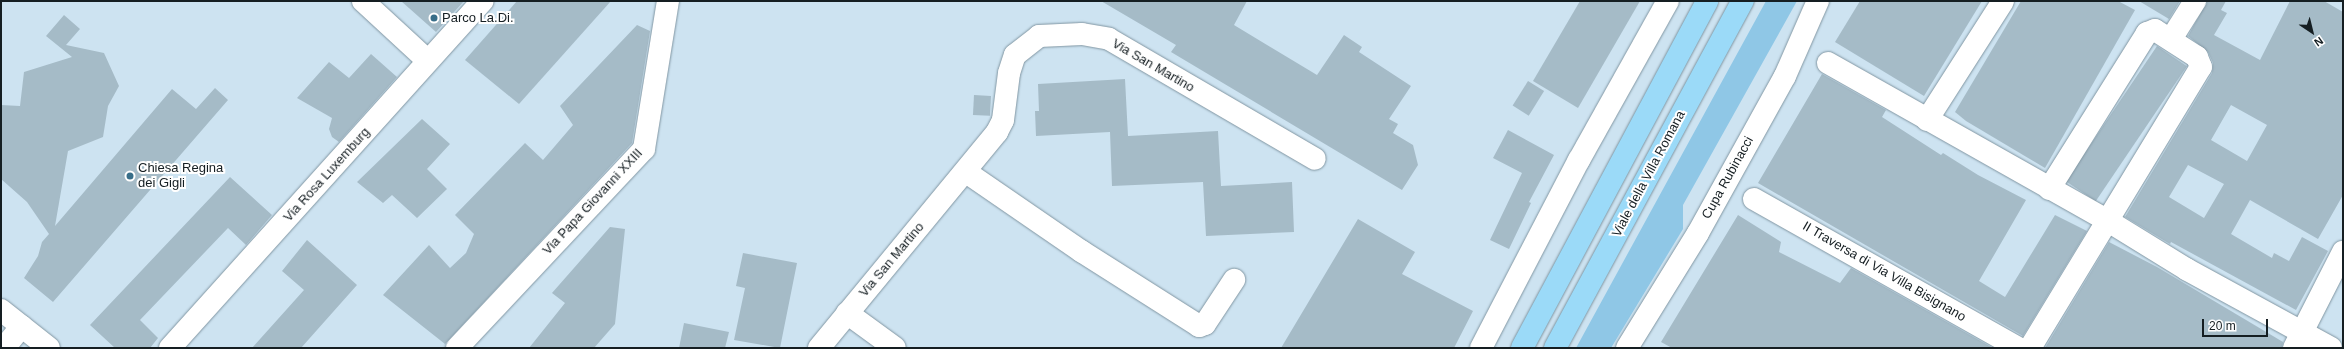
<!DOCTYPE html>
<html>
<head>
<meta charset="utf-8">
<style>
	body { margin:0 }
	#map { position:relative; width:2344px; height:349px; overflow:hidden; background:#cde3f1; font-family:Arial,sans-serif }
	div>[style] { position:absolute }
	[style*='--x'] { left:calc(var(--x)*1px); top:calc(var(--y)*1px); width:calc(var(--w)*1px); rotate:calc(var(--a)*1deg) }
	.green>* { inset:0; background:#8fc7e6 }
	.building>* { inset:0; background:#a5bbc7; transform-origin:0 0 }
	.roads { filter:drop-shadow(0 0 1px #8196a2) drop-shadow(0 0 1px #8196a2) }
	.minor>* { height:22px; margin:-11px; padding:0 11px; transform-origin:11px; border-radius:11px; background:#fff }
	.major>* { height:22px; margin:-11px; padding:0 11px; transform-origin:11px; border-radius:11px; background:#9bdaf8 }
	.dots>* { width:11px; height:11px; translate:-50% -50%; box-sizing:border-box; border:2px solid #fff; border-radius:50% }
	span { translate:-50% -50%; white-space:nowrap; text-align:center; line-height:1.15; -webkit-text-stroke:4px #fff; paint-order:stroke }
	.poi-label { font-size:13px; color:#151e22 }
	.left { translate:0 -50%; text-align:left }
	.street-label { font-size:13px; color:#151e22 }
	.frame { position:absolute; inset:0; border:2px solid #151e22; pointer-events:none }
	.north { position:absolute; left:2292px; top:12px; width:40px; height:40px; -webkit-text-stroke:3px #fff; paint-order:stroke; rotate:145deg; font-size:11px; font-weight:700; line-height:16px; text-align:center; color:#151e22 }
	.north::after { content:''; display:block; margin:auto; width:14px; height:18px; background:#151e22; clip-path:polygon(50% 0,100% 100%,50% 72%,0 100%) }
	.scale { position:absolute; left:2202px; top:319px; width:66px; height:18px; box-sizing:border-box; border:2px solid #151e22; border-top:0; padding-left:5px; font-size:12px; line-height:14px; white-space:nowrap; color:#151e22; -webkit-text-stroke:3px #fff; paint-order:stroke }
</style>
</head>
<body>
<div id="map">
	<div class="green">
		<i style="clip-path:polygon(1766px 1px,1797px 1px,1683px 205px,1683px 229px,1611px 348px,1576px 348px)"></i>
	</div>
	<div class="building">
		<i style="clip-path:polygon(401px 1px,464px 1px,436px 32px)"></i>
		<i style="clip-path:polygon(517px 1px,611px 1px,519px 104px,465px 60px)"></i>
		<i style="clip-path:polygon(1101px 1px,1247px 1px,1234px 25px,1317px 75px,1344px 35px,1362px 47px,1359px 52px,1411px 86px,1389px 119px,1398px 124px,1393px 133px,1413px 145px,1418px 165px,1402px 190px,1171px 52px,1176px 45px)"></i>
		<i style="clip-path:polygon(1580px 1px,1640px 1px,1578px 108px,1533px 81px)"></i>
		<i style="clip-path:polygon(1860px 1px,1982px 1px,1924px 96px,1835px 42px)"></i>
		<i style="clip-path:polygon(2021px 1px,2118px 1px,2135px 10px,2045px 168px,1966px 121px,1955px 112px)"></i>
		<i style="clip-path:polygon(2139px 1px,2180px 1px,2169px 19px)"></i>
		<i style="clip-path:polygon(evenodd,2207px 1px,2226px 1px,2221px 10px,2227px 13px,2214px 35px,2260px 60px,2290px 1px,2324px 1px,2343px 12px,2343px 195px,2318px 239px,2250px 200px,2231px 234px,2272px 258px,2274px 253px,2289px 261px,2302px 237px,2328px 251px,2296px 310px,2171px 242px,2170px 244px,2125px 217px,2212px 73px,2213px 63px,2208px 52px,2188px 36px,2207px 1px,2231px 105px,2267px 125px,2247px 161px,2211px 140px,2231px 105px,2207px 1px,2188px 165px,2224px 184px,2204px 218px,2169px 197px,2188px 165px)"></i>
		<i style="clip-path:polygon(64px 15px,80px 29px,66px 45px,104px 53px,119px 86px,108px 106px,103px 137px,68px 151px,55px 226px,172px 89px,196px 109px,215px 88px,228px 100px,53px 302px,24px 278px,38px 256px,42px 242px,49px 234px,27px 202px,1px 179px,1px 105px,20px 106px,24px 72px,72px 57px,46px 36px)"></i>
		<i style="clip-path:polygon(637px 25px,650px 31px,632px 143px,445px 344px,383px 295px,429px 245px,450px 268px,466px 253px,474px 234px,455px 215px,525px 143px,543px 160px,573px 125px,560px 106px)"></i>
		<i style="left:2157px;top:46px;width:36px;height:163px;rotate:34deg"></i>
		<i style="clip-path:polygon(371px 54px,397px 77px,339px 142px,332px 137px,329px 129px,332px 118px,297px 98px,329px 62px,349px 78px)"></i>
		<i style="clip-path:polygon(1822px 74px,1886px 110px,1882px 117px,1941px 155px,1943px 153px,1978px 175px,2026px 200px,1979px 281px,2005px 297px,2055px 215px,2087px 231px,2023px 336px,1758px 183px)"></i>
		<i style="clip-path:polygon(1125px 79px,1128px 136px,1218px 131px,1221px 186px,1292px 182px,1294px 232px,1206px 236px,1203px 182px,1112px 186px,1110px 132px,1036px 136px,1035px 111px,1039px 111px,1038px 84px)"></i>
		<i style="left:1528px;top:81px;width:19px;height:29px;rotate:32deg"></i>
		<i style="left:974px;top:95px;width:17px;height:20px;rotate:3deg"></i>
		<i style="clip-path:polygon(422px 119px,450px 144px,427px 169px,447px 189px,417px 218px,392px 195px,383px 203px,357px 182px)"></i>
		<i style="clip-path:polygon(1508px 130px,1554px 155px,1529px 202px,1531px 203px,1509px 249px,1490px 240px,1522px 173px,1493px 158px)"></i>
		<i style="clip-path:polygon(230px 177px,272px 215px,246px 245px,228px 228px,140px 320px,158px 338px,150px 348px,115px 348px,90px 325px)"></i>
		<i style="clip-path:polygon(1738px 215px,1781px 242px,1779px 252px,1840px 283px,1851px 268px,1993px 348px,1672px 348px,1661px 342px)"></i>
		<i style="clip-path:polygon(1358px 219px,1415px 252px,1402px 274px,1473px 311px,1454px 348px,1281px 348px)"></i>
		<i style="clip-path:polygon(610px 227px,625px 229px,615px 324px,594px 348px,529px 348px,565px 303px,552px 293px)"></i>
		<i style="clip-path:polygon(307px 240px,357px 285px,301px 348px,252px 348px,304px 290px,282px 271px)"></i>
		<i style="clip-path:polygon(2109px 242px,2157px 267px,2283px 342px,2282px 348px,2045px 348px)"></i>
		<i style="clip-path:polygon(743px 253px,797px 263px,780px 348px,734px 340px,745px 288px,736px 286px)"></i>
		<i style="clip-path:polygon(684px 323px,729px 332px,725px 348px,679px 348px)"></i>
	</div>
	<div class="roads">
		<div class="minor">
			<i style="--x:363;--y:1;--w:88;--a:42.7"></i>
			<i style="--x:2171;--y:39;--w:45;--a:-57.7"></i>
			<i style="--x:1828;--y:63;--w:322;--a:29.4"></i>
			<i style="--x:2108;--y:221;--w:92;--a:31.6"></i>
			<i style="--x:2186;--y:269;--w:165;--a:28.6"></i>
			<i style="--x:1927;--y:120;--w:141;--a:-57.4"></i>
			<i style="--x:966;--y:172;--w:140;--a:34.5"></i>
			<i style="--x:1081;--y:251;--w:140;--a:32.4"></i>
			<i style="--x:1199;--y:326;--w:6;--a:-18"></i>
			<i style="--x:1205;--y:324;--w:53;--a:-56.6"></i>
			<i style="--x:1754;--y:199;--w:303;--a:29.4"></i>
			<i style="--x:1;--y:310;--w:61;--a:38.4"></i>
			<i style="--x:847;--y:313;--w:59;--a:36.1"></i>
			<i style="--x:4;--y:348;--w:28;--a:-51"></i>
			<i style="--x:170;--y:348;--w:467;--a:-48"></i>
			<i style="--x:457;--y:348;--w:273;--a:-46.8"></i>
			<i style="--x:644;--y:149;--w:150;--a:-80.8"></i>
			<i style="--x:819;--y:348;--w:280;--a:-50.5"></i>
			<i style="--x:997;--y:132;--w:13;--a:-63"></i>
			<i style="--x:1003;--y:120;--w:47;--a:-82.7"></i>
			<i style="--x:1009;--y:73;--w:19;--a:-72"></i>
			<i style="--x:1015;--y:55;--w:31;--a:-38"></i>
			<i style="--x:1039;--y:36;--w:43;--a:-2.7"></i>
			<i style="--x:1082;--y:34;--w:27;--a:10"></i>
			<i style="--x:1109;--y:39;--w:238;--a:30.2"></i>
			<i style="--x:1481;--y:348;--w:212;--a:-62.5"></i>
			<i style="--x:1579;--y:160;--w:182;--a:-60.8"></i>
			<i style="--x:1627;--y:348;--w:135;--a:-58.3"></i>
			<i style="--x:1698;--y:233;--w:179;--a:-61"></i>
			<i style="--x:1785;--y:76;--w:82;--a:-66.3"></i>
			<i style="--x:2030;--y:348;--w:329;--a:-58.7"></i>
			<i style="--x:2201;--y:67;--w:11;--a:-112"></i>
			<i style="--x:2197;--y:57;--w:50;--a:-147.3"></i>
			<i style="--x:2155;--y:30;--w:9;--a:159"></i>
			<i style="--x:2147;--y:33;--w:184;--a:122.1"></i>
			<i style="--x:2294;--y:348;--w:108;--a:-63"></i>
		</div>
		<div class="major">
			<i style="--x:1522;--y:348;--w:393;--a:-61.9"></i>
			<i style="--x:1555;--y:348;--w:395;--a:-61.6"></i>
		</div>
	</div>
	<div class="dots">
		<i style="left:434px;top:18px;background:#386e89"></i>
		<i style="left:130px;top:176px;background:#386e89"></i>
	</div>
	<div class="poi-label">
		<span class="left" style="left:442px;top:18px">Parco La.Di.</span>
		<span class="left" style="left:138px;top:176px">Chiesa Regina<br>dei Gigli</span>
	</div>
	<div class="street-label">
		<span style="left:1153px;top:66px;rotate:30deg">Via San Martino</span>
		<span style="left:1649px;top:174px;rotate:-62deg">Viale della Villa Romana</span>
		<span style="left:327px;top:175px;rotate:-48deg">Via Rosa Luxemburg</span>
		<span style="left:1728px;top:178px;rotate:-61deg">Cupa Rubinacci</span>
		<span style="left:593px;top:202px;rotate:-47deg">Via Papa Giovanni XXIII</span>
		<span style="left:892px;top:260px;rotate:-50deg">Via San Martino</span>
		<span style="left:1884px;top:272px;rotate:30deg">II Traversa di Via Villa Bisignano</span>
	</div>
	<div class="frame"></div>
	<div class="north">N</div>
	<div class="scale">20 m</div>
</div>
</body>
</html>
